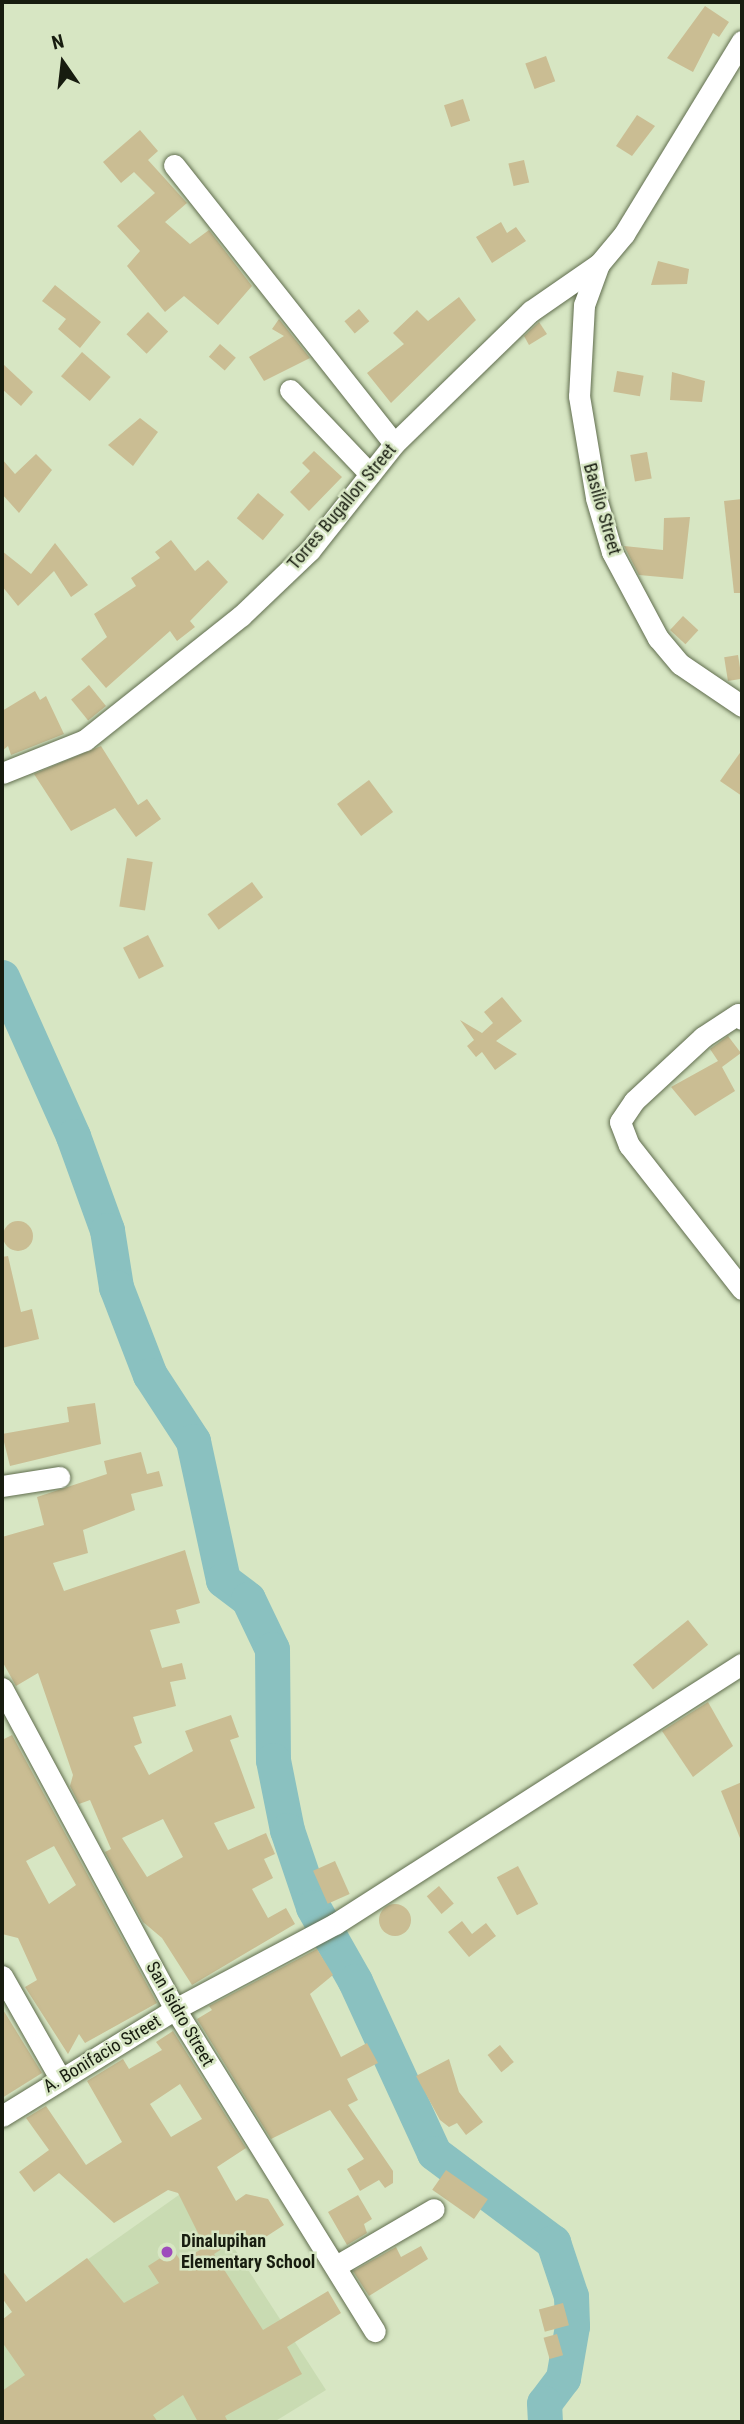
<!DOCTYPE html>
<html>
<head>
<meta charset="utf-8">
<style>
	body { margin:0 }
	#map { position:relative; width:744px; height:2424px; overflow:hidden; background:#d7e6c3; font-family:"Roboto Condensed",sans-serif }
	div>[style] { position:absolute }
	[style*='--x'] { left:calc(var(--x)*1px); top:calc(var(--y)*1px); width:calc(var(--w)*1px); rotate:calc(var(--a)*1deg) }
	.built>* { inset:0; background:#c9dbb2 }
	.river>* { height:35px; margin:-17.5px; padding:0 17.5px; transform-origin:17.5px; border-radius:17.5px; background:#8ac1c0 }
	.building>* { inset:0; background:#cabd93; transform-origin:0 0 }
	.round { border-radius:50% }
	.roads { filter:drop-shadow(0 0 2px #606d4e) drop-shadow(0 0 2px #606d4e) }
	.street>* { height:21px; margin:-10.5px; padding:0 10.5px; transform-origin:10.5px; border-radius:10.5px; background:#fff }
	.dots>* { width:19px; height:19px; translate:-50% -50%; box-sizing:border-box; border:4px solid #d7e6c3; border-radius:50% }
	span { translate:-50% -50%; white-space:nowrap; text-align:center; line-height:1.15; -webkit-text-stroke:5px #d7e6c3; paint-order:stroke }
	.street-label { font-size:18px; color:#171c0f }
	.poi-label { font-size:18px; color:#171c0f; font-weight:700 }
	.left { translate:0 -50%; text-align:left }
	.frame { position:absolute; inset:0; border:4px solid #171c0f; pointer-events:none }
	.north { position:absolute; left:28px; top:28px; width:70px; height:70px; -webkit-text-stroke:5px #d7e6c3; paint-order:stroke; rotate:346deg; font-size:19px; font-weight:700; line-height:28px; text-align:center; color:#171c0f }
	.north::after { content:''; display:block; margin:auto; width:24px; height:32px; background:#171c0f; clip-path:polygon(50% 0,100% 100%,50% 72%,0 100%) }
</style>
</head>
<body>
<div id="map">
	<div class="built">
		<i style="clip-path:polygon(193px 2185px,326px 2390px,274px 2422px,2px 2422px,2px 2320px)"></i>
	</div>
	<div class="river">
		<i style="--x:2;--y:977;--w:174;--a:65.9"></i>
		<i style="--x:73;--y:1136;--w:100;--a:70.1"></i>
		<i style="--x:107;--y:1230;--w:58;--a:81"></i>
		<i style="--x:116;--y:1287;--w:94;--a:68.9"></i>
		<i style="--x:150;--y:1375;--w:79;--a:56.9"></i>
		<i style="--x:193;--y:1441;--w:142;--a:77.8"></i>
		<i style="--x:223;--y:1580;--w:31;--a:37"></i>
		<i style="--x:248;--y:1599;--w:55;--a:64.4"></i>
		<i style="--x:272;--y:1649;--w:111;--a:89.5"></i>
		<i style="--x:273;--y:1760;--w:71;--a:78.7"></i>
		<i style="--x:287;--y:1830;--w:81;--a:71.3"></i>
		<i style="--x:313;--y:1907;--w:85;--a:60.4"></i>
		<i style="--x:355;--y:1981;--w:189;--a:65.3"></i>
		<i style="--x:434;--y:2153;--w:149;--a:36.8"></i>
		<i style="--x:553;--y:2242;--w:57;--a:71.6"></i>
		<i style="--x:571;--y:2296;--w:30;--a:88"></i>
		<i style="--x:572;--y:2326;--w:53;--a:99.8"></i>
		<i style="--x:563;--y:2378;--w:31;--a:127"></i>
		<i style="--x:544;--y:2403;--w:19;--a:87"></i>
	</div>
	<div class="building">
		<i style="clip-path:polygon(705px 6px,729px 22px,719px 37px,713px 33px,693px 72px,667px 58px)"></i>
		<i style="left:546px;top:56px;width:27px;height:22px;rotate:70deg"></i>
		<i style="left:463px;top:99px;width:23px;height:20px;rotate:72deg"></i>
		<i style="clip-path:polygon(637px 115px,655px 126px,632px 156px,616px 146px)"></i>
		<i style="clip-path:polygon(140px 130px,158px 151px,148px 160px,187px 203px,165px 222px,190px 244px,209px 230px,252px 286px,218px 325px,184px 296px,165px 312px,127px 266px,140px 251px,117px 226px,155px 193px,134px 172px,121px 183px,103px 162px)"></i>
		<i style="left:524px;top:160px;width:23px;height:16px;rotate:77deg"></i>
		<i style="clip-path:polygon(501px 222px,507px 233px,516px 227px,526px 241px,492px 263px,476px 237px)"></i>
		<i style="clip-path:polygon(658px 261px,689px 269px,687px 284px,651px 285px)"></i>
		<i style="clip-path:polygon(55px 285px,101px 322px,80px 348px,58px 329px,66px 319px,42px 301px)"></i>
		<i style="clip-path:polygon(459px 297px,476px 320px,391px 403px,367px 373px,404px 344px,393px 333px,417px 310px,428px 321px)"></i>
		<i style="left:359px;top:309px;width:16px;height:19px;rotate:50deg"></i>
		<i style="left:148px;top:312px;width:28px;height:31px;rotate:44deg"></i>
		<i style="clip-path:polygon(279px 319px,310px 358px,264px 381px,249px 357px,284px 336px,272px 329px)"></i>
		<i style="clip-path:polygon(539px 322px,547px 334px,529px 345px,524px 336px)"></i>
		<i style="left:220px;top:344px;width:21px;height:17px;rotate:41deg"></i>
		<i style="left:82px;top:352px;width:38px;height:32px;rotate:41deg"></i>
		<i style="clip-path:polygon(2px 363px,33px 392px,21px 406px,2px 389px)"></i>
		<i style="left:617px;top:371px;width:27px;height:21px;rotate:10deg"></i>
		<i style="clip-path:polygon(672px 372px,705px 381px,702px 402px,670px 400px)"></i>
		<i style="clip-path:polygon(140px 418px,158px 432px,133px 466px,108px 445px)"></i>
		<i style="clip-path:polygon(314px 451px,342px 477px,309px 511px,290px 492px,310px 471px,302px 463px)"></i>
		<i style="left:647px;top:452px;width:27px;height:17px;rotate:80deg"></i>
		<i style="clip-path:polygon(36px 454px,52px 470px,19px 513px,2px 494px,2px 459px,15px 474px)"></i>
		<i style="left:258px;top:493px;width:34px;height:33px;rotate:40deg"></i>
		<i style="clip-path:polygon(742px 499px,742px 593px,734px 593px,724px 501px)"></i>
		<i style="clip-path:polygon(690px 517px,683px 579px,639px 575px,624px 546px,663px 550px,664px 518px)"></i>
		<i style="clip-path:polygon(171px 540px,195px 571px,208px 560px,228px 582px,190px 621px,195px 627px,177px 641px,170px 631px,106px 688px,81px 659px,107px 637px,94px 614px,136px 586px,131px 578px,160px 558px,155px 552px)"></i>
		<i style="clip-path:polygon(55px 543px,88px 585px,71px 597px,54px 571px,18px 606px,2px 586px,2px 551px,31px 574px)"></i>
		<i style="left:683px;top:616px;width:21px;height:19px;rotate:43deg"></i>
		<i style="left:738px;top:655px;width:24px;height:14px;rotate:81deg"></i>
		<i style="left:89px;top:685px;width:27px;height:23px;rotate:51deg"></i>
		<i style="clip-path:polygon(35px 691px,40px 700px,46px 696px,64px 734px,11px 755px,8px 746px,2px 751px,2px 711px)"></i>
		<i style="clip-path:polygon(101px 746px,138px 805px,147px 799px,161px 819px,136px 837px,115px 808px,71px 831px,34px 774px)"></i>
		<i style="clip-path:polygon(742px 750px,742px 796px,720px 781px)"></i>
		<i style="left:369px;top:780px;width:40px;height:40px;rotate:53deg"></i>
		<i style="left:127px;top:858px;width:26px;height:49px;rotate:9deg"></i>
		<i style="left:252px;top:882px;width:19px;height:55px;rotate:54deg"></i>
		<i style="left:148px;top:935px;width:35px;height:28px;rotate:63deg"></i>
		<i style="clip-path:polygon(502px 997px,522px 1021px,496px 1041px,517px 1054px,495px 1070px,482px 1052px,476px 1057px,467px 1046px,474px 1040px,460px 1020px,482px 1033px,493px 1023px,484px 1012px)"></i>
		<i style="clip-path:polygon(728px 1036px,741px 1053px,722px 1067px,735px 1091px,695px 1116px,671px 1087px,718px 1061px,710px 1049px)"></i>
		<i class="round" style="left:3px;top:1221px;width:30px;height:30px"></i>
		<i style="clip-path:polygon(8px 1256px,21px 1312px,32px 1309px,39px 1339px,2px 1348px,2px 1257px)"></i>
		<i style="clip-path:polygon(95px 1403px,101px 1444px,10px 1466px,2px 1434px,69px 1422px,67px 1407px)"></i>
		<i style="clip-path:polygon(evenodd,141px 1452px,147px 1474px,159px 1471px,163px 1486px,131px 1494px,135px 1510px,83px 1530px,88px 1553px,53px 1563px,64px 1591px,185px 1550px,200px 1603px,176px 1610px,180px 1623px,150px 1630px,162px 1668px,182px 1663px,186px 1679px,170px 1682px,176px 1706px,133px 1717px,142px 1743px,134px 1746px,149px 1775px,193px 1751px,185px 1731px,231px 1715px,239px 1737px,230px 1740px,255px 1808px,214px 1823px,228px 1850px,266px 1833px,275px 1854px,264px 1859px,273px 1878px,252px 1889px,268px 1918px,286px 1908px,295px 1924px,192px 1985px,162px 1938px,143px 1922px,105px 1852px,111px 1849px,90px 1800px,79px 1804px,70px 1786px,73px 1775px,38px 1673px,16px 1686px,2px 1661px,2px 1537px,44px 1525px,37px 1497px,107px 1474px,104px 1461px,141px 1452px,163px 1819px,183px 1857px,147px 1877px,122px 1838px,163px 1819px)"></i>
		<i style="left:688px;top:1620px;width:32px;height:71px;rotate:51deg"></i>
		<i style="clip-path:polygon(708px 1702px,733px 1746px,693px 1777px,662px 1731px)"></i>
		<i style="clip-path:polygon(evenodd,12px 1735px,157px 2003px,85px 2043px,79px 2034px,68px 2054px,25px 1987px,37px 1980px,18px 1938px,2px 1934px,2px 1740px,12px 1735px,54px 1846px,76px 1885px,49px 1904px,26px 1861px,54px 1846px)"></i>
		<i style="clip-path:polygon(742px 1782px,742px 1843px,721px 1791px)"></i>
		<i style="left:335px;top:1861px;width:36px;height:24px;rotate:66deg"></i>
		<i style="left:518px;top:1866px;width:43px;height:24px;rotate:62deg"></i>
		<i style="left:439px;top:1886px;width:23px;height:16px;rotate:50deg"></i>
		<i class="round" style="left:379px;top:1904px;width:32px;height:32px"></i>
		<i style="clip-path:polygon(462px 1921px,472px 1934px,486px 1923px,496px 1936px,469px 1957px,448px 1932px)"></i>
		<i style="clip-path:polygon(317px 1949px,333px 1975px,310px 1994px,341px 2057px,367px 2043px,378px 2063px,347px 2079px,358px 2100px,348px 2105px,393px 2171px,393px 2183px,385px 2188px,379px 2180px,360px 2191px,347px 2169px,364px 2159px,330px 2110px,271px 2139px,197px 2019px,212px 2010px,209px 2006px)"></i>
		<i style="clip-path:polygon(2px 2008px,42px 2073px,2px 2098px)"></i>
		<i style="clip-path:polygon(evenodd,173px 2031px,246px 2148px,217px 2167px,236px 2201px,246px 2194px,268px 2199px,284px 2225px,247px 2249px,239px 2238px,214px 2254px,263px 2330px,328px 2291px,341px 2313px,287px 2347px,302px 2374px,225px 2416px,228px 2422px,198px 2422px,183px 2395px,153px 2415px,158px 2422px,2px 2422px,2px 2391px,25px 2375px,2px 2342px,2px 2320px,12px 2312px,2px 2298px,2px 2270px,26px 2302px,87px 2258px,124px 2303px,159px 2283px,148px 2266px,173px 2250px,181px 2261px,205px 2247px,178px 2193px,168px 2190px,114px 2223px,59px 2173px,34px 2192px,19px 2172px,49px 2150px,26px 2118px,46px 2106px,86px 2165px,122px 2142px,87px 2081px,123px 2059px,129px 2069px,162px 2050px,156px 2042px,173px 2031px,180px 2084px,202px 2119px,171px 2137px,150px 2104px,180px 2084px)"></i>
		<i style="left:500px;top:2045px;width:22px;height:16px;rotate:51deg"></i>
		<i style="clip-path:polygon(449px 2059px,459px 2092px,483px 2122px,466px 2135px,457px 2123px,449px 2127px,440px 2120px,416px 2076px)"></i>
		<i style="left:446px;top:2170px;width:51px;height:24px;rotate:35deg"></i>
		<i style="clip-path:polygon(358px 2195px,372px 2219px,364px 2224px,367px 2233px,347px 2245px,328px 2212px)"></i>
		<i style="clip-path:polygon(421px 2246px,428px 2259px,369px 2296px,353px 2271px,396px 2247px,401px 2257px)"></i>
		<i style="left:563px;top:2303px;width:23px;height:25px;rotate:75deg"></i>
		<i style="left:557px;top:2334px;width:22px;height:14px;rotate:74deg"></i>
	</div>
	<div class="roads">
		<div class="street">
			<i style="--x:174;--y:165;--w:355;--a:51.7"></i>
			<i style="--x:599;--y:264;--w:44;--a:110.1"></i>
			<i style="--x:584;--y:305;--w:91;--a:93.1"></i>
			<i style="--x:579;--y:396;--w:103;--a:80.5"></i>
			<i style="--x:596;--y:498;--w:56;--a:73.5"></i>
			<i style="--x:612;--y:552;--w:98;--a:61.9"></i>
			<i style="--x:658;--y:638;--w:34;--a:50"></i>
			<i style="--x:680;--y:664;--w:75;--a:34.1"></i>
			<i style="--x:290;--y:390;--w:116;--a:46.4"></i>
			<i style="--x:2;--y:773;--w:89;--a:-21.7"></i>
			<i style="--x:85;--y:740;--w:199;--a:-38.5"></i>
			<i style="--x:241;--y:616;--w:95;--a:-43.7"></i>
			<i style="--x:310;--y:550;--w:135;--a:-51.6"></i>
			<i style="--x:394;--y:444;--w:191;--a:-44.2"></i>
			<i style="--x:531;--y:311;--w:83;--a:-34.7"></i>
			<i style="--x:599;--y:264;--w:39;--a:-50"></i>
			<i style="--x:624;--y:234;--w:226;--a:-58.6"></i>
			<i style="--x:742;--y:1019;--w:6;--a:-129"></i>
			<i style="--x:738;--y:1014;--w:42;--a:146.7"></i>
			<i style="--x:703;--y:1037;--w:94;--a:137.2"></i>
			<i style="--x:634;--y:1101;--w:25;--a:124"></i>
			<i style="--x:620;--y:1122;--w:25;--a:69"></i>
			<i style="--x:629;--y:1145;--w:183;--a:51.9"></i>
			<i style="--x:2;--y:1486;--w:58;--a:-9"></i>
			<i style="--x:2;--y:1688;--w:365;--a:61.7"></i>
			<i style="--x:175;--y:2009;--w:379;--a:58.2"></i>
			<i style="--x:2;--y:1976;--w:117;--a:60.4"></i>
			<i style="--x:2;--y:2116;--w:203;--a:-31.7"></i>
			<i style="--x:175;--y:2009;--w:181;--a:-28"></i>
			<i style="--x:335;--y:1924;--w:483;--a:-32.6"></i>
			<i style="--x:336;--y:2266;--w:113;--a:-30.2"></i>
		</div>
	</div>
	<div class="dots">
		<i style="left:167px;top:2252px;background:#9e4cbc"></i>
	</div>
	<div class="street-label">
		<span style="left:342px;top:507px;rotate:-50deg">Torres Bugallon Street</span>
		<span style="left:602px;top:509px;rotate:74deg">Basilio Street</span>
		<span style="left:180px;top:2014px;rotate:60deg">San Isidro Street</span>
		<span style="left:102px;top:2054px;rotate:-31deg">A. Bonifacio Street</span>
	</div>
	<div class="poi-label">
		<span class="left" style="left:181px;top:2252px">Dinalupihan<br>Elementary School</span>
	</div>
	<div class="frame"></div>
	<div class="north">N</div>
</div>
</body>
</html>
